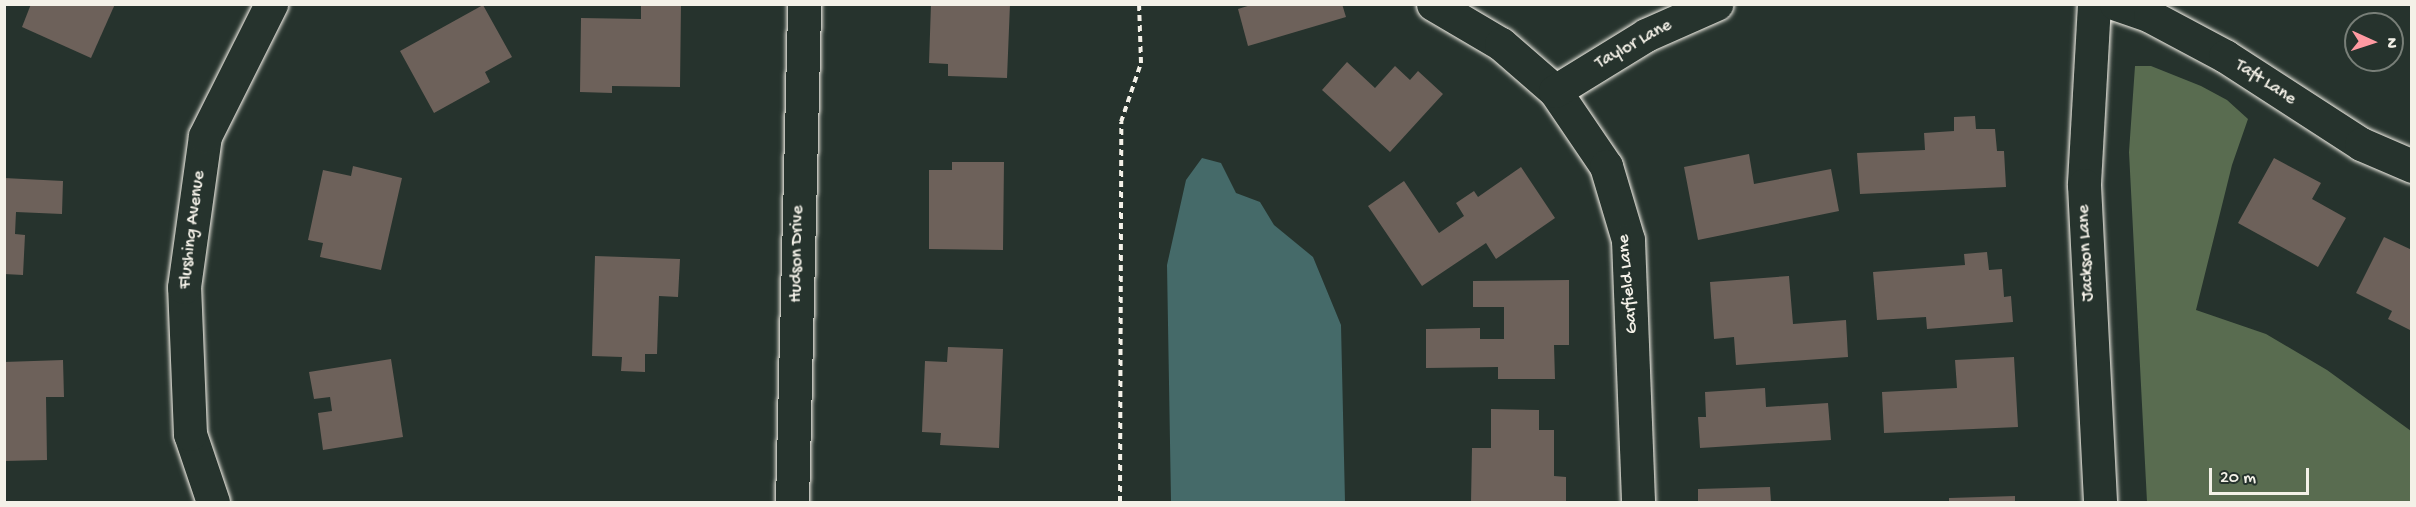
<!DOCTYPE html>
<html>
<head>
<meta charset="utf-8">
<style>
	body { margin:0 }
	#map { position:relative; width:2416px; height:507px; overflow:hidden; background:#26332d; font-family:"Gochi Hand",sans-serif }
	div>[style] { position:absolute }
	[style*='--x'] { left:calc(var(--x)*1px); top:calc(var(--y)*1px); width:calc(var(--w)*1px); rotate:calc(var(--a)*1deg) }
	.green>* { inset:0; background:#596c50 }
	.water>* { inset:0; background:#456a69 }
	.building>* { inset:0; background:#6d615a }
	.path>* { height:4px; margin-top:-2px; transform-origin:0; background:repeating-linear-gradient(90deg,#f4f1e8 0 6px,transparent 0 10.5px) }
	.roads { filter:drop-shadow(0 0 2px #f4f1e8) drop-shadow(0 0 2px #f4f1e8) }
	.street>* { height:33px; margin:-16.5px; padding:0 16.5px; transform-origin:16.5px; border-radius:16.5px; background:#26332d }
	span { translate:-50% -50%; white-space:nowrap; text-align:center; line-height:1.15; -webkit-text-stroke:4.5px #26332d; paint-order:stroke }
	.street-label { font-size:18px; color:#f4f1e8 }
	.frame { position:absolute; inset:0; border:6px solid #f4f1e8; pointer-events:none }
	.north { position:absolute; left:2344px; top:12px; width:60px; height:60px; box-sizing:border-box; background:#26332d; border:2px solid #787f78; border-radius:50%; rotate:93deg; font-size:16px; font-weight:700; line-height:24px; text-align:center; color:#f4f1e8 }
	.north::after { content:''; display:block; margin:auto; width:21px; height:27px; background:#ff9aa2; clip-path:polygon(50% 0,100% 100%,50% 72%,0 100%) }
	.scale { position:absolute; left:2209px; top:468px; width:100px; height:27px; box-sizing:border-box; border:3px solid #f4f1e8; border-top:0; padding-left:8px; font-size:18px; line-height:21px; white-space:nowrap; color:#f4f1e8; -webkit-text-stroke:4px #26332d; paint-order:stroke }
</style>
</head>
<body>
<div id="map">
	<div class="green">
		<i style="clip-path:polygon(2135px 66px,2151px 66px,2201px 86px,2227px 100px,2248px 119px,2232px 165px,2196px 310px,2266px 334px,2327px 370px,2411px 431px,2411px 502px,2147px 502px,2129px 152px)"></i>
	</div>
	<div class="water">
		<i style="clip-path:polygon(1202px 158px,1221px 163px,1236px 193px,1260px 202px,1274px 225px,1313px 257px,1341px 325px,1345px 502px,1171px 502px,1167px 265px,1186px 180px)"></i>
	</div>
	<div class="building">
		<i style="clip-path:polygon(31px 4px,115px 4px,91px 58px,22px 27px)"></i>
		<i style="clip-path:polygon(641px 4px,681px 4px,680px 87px,612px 86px,612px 93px,580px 92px,581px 18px,641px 19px)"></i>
		<i style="clip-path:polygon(931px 4px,1010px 4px,1007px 78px,948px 76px,948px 64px,929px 63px)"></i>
		<i style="clip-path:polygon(1254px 4px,1342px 4px,1346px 17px,1248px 46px,1238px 9px)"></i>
		<i style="clip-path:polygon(483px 5px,512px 57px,485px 72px,490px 82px,434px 113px,400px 51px)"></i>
		<i style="clip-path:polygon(1347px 62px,1375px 88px,1395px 66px,1410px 80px,1418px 71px,1443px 94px,1390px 152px,1322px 90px)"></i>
		<i style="clip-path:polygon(1975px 116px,1976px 129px,1995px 129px,1997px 151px,2004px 151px,2006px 187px,1860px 194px,1857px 153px,1925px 150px,1924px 133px,1954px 131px,1954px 117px)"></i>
		<i style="clip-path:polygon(1749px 154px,1754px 184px,1831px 169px,1839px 211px,1698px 240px,1684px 167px)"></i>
		<i style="clip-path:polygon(2274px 158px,2321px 183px,2312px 199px,2346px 218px,2318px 267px,2238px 223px)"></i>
		<i style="clip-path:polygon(952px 162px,1004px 162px,1003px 250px,929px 249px,929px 170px,952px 170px)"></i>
		<i style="clip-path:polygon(353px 166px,402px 178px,381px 270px,320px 257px,323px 243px,308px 240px,323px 170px,351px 176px)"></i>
		<i style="clip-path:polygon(1521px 167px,1555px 218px,1496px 259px,1486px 243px,1422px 286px,1368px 206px,1404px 181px,1439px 233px,1464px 216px,1456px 203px,1474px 191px,1478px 197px)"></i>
		<i style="clip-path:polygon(4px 178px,63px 181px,62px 214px,16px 212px,15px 234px,25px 235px,23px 275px,4px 274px)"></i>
		<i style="clip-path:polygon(2384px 237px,2412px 250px,2412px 331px,2388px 319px,2392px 311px,2356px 293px)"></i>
		<i style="clip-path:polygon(1987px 252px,1989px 270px,2002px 269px,2004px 297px,2011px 296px,2013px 322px,1927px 329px,1926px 317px,1877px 320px,1873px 272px,1965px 265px,1964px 254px)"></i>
		<i style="clip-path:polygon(595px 256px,680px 259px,678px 297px,659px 296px,657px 354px,645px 354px,645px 372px,621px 371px,622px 357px,592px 356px)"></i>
		<i style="clip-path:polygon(1789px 276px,1793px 324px,1846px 320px,1848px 357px,1736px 365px,1734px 337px,1714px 339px,1710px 282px)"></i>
		<i style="clip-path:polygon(1569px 280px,1569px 345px,1554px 345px,1555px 379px,1498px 379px,1498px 367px,1426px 368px,1426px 329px,1480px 328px,1480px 339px,1504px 339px,1504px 307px,1473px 307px,1473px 281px)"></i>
		<i style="clip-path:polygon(948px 347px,1003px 349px,999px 448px,940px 445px,941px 433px,922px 432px,925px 361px,947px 362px)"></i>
		<i style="clip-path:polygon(2014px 357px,2018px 427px,1884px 433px,1882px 392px,1957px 388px,1955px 360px)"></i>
		<i style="clip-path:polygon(391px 359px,403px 437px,323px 450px,318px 413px,332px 411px,330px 397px,314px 399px,309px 372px)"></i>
		<i style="clip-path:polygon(63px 360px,64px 397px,46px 397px,47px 460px,4px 461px,4px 362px)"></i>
		<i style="clip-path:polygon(1765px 388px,1766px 407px,1828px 403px,1831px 440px,1700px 448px,1698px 417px,1706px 417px,1705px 392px)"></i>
		<i style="clip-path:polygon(1491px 409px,1539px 410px,1539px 430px,1554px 430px,1554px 476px,1566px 477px,1566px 502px,1471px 502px,1472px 448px,1491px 448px)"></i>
		<i style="clip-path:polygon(1770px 487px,1771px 502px,1698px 502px,1698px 489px)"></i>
		<i style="clip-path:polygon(2015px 496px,2015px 502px,1949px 502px,1949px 498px)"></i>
	</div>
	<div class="path">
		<i style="--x:1120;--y:502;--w:380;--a:-89.8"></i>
		<i style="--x:1121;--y:122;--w:62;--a:-71.3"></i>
		<i style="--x:1141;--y:63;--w:59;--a:-91.9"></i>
	</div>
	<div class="roads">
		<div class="street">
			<i style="--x:1433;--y:4;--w:79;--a:30.5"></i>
			<i style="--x:1501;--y:44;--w:72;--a:41"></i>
			<i style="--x:1555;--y:91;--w:91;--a:55.8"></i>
			<i style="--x:1606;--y:166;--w:77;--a:73.4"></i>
			<i style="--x:1628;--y:240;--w:262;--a:87.8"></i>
			<i style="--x:2094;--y:4;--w:181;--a:93.2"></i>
			<i style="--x:2084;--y:185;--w:317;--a:87.1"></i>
			<i style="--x:2116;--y:4;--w:36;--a:19"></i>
			<i style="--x:2150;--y:16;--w:85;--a:28.1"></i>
			<i style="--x:2225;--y:56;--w:162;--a:32.9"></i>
			<i style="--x:2361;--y:144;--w:56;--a:23.3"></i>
			<i style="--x:1555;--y:91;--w:107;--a:-31.6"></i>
			<i style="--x:1646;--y:35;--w:77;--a:-23.9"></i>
			<i style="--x:213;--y:502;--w:72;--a:-108.7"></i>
			<i style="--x:190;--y:434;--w:147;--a:-92.3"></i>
			<i style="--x:184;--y:287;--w:152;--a:-82.1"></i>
			<i style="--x:205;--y:136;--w:148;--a:-63.4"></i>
			<i style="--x:792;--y:502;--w:498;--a:-88.6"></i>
		</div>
	</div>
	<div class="street-label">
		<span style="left:1634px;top:45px;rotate:-29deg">Taylor Lane</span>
		<span style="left:2265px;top:83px;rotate:33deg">Taft Lane</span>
		<span style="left:193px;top:230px;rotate:-83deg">Flushing Avenue</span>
		<span style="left:2087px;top:253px;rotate:-93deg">Jackson Lane</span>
		<span style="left:798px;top:254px;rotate:-89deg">Hudson Drive</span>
		<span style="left:1629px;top:284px;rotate:-95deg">Garfield Lane</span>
	</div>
	<div class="frame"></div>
	<div class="north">N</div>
	<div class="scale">20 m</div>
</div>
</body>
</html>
